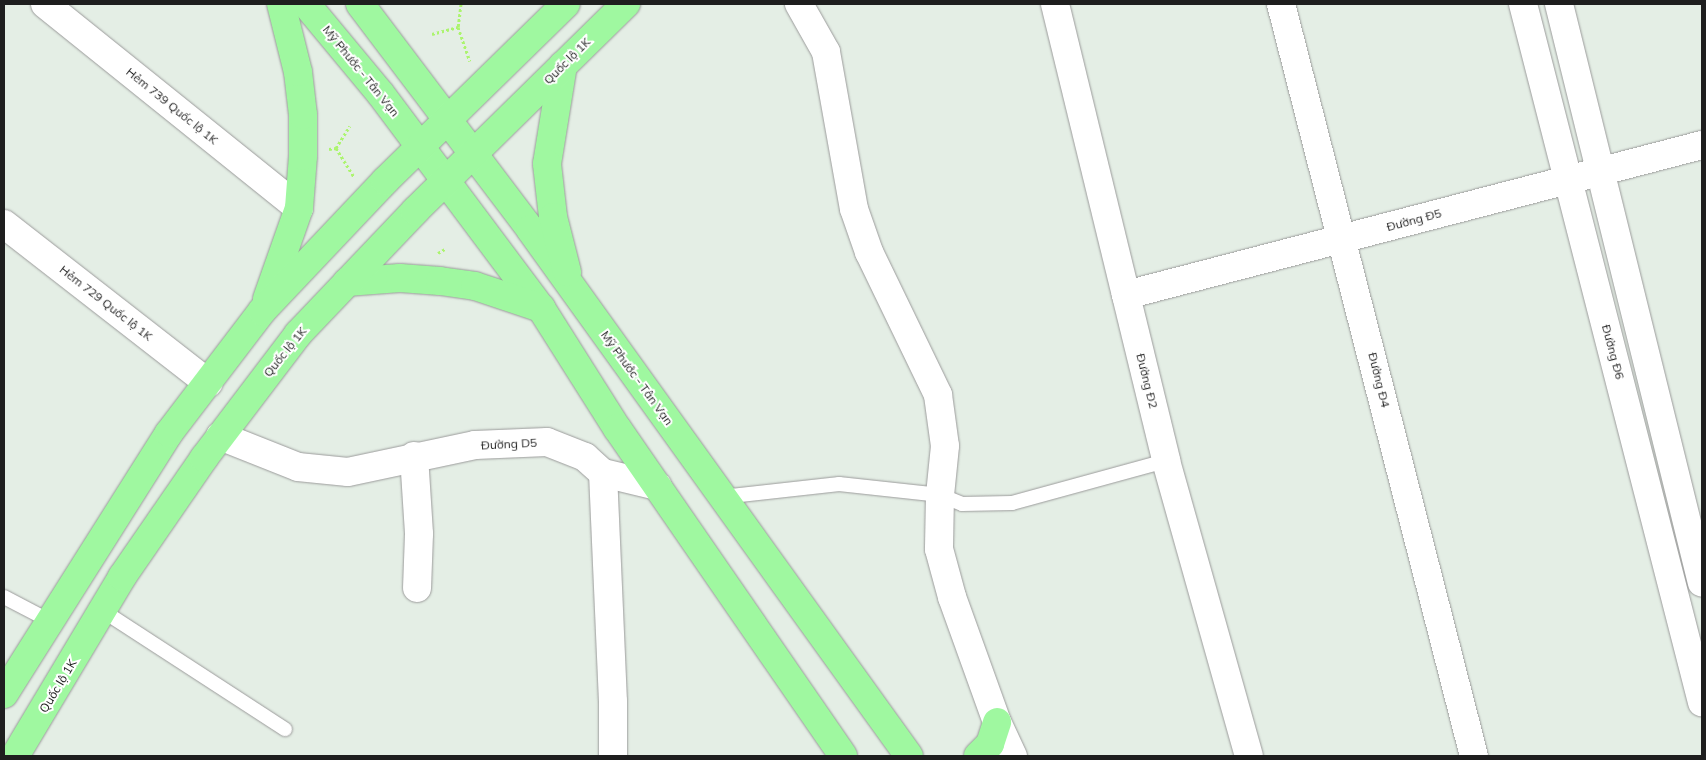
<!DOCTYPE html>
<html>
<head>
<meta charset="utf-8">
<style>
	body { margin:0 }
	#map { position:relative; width:1706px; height:760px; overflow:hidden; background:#e4eee5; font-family:Mulish,sans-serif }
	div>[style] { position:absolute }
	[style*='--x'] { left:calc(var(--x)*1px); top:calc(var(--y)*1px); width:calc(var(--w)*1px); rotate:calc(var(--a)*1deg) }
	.path>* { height:3px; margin-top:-1.5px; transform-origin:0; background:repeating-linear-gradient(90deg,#acf46f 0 2.5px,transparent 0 5px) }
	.roads { filter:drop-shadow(0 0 1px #9b9b9b) drop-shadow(0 0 1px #9b9b9b) }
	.lane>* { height:14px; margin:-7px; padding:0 7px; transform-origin:7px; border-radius:7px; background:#fff }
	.street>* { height:28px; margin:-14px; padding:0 14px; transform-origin:14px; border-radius:14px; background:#fff }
	.primary>* { height:28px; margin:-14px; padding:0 14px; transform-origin:14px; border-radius:14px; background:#9ff8a0 }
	span { translate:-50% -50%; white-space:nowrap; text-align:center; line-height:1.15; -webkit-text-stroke:4px #fff; paint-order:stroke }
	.street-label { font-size:12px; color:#1e1e1e }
	.frame { position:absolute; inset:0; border:5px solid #1e1e1e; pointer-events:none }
</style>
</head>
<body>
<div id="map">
	<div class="path">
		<i style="--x:461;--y:4;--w:23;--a:97"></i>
		<i style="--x:458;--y:27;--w:36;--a:71"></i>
		<i style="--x:432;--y:34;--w:27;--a:-15"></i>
		<i style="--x:336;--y:148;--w:34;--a:58"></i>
		<i style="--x:329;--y:149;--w:7;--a:-8"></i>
		<i style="--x:336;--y:148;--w:26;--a:-58"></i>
		<i style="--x:438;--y:253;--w:8;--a:-30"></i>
	</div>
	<div class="roads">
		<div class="lane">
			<i style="--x:722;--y:497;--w:118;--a:-6.3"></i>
			<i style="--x:839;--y:484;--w:102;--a:6.2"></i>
			<i style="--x:940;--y:495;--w:24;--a:22"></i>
			<i style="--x:962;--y:504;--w:50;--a:-1.1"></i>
			<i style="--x:1012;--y:503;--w:160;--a:-15.3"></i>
			<i style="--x:4;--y:597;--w:50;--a:27.6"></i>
			<i style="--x:103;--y:611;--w:217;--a:33"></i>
		</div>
		<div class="street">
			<i style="--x:45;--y:4;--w:326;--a:38.8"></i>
			<i style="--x:799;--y:4;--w:55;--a:60.6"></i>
			<i style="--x:826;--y:52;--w:159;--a:79.9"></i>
			<i style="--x:854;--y:209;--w:46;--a:70.8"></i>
			<i style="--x:869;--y:252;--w:159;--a:64.2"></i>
			<i style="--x:938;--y:395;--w:51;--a:82.2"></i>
			<i style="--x:945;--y:446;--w:49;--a:95.8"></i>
			<i style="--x:940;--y:495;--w:54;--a:91.1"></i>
			<i style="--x:939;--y:549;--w:50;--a:74.8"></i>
			<i style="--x:952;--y:597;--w:133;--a:70.2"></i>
			<i style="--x:997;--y:722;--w:38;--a:65"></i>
			<i style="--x:1055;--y:4;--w:470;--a:76.3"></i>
			<i style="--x:1166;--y:461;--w:306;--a:74.3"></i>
			<i style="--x:1281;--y:4;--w:776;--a:75.61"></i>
			<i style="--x:1523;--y:4;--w:721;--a:75.62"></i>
			<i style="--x:1559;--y:4;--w:596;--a:76.13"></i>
			<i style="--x:4;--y:224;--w:259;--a:37.9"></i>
			<i style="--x:1126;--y:295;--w:595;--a:-14.6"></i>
			<i style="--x:220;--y:436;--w:84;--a:21.7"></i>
			<i style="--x:298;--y:467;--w:50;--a:5.7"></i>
			<i style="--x:348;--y:472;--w:130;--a:-12"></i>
			<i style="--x:475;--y:445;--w:72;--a:-2.4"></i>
			<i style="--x:547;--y:442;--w:41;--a:21.5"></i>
			<i style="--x:585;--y:457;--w:24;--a:42"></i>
			<i style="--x:603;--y:473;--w:229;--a:87.5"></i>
			<i style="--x:613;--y:702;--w:54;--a:90"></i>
			<i style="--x:414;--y:456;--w:78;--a:86.3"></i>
			<i style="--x:419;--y:534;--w:54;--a:92.1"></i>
			<i style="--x:603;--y:473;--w:56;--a:13.5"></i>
		</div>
		<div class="primary">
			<i style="--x:306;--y:4;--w:116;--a:50.3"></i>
			<i style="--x:380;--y:93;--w:269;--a:53.2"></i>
			<i style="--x:541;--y:308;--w:142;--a:57.7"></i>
			<i style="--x:617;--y:428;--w:398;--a:55.4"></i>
			<i style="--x:360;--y:4;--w:282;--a:52.9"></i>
			<i style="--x:530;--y:229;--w:649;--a:54.28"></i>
			<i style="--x:563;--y:65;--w:100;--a:99.2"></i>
			<i style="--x:547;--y:164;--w:53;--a:83.5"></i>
			<i style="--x:553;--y:217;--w:57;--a:75.7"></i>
			<i style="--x:347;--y:282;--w:53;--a:-4.3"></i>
			<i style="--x:400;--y:278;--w:40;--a:4.3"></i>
			<i style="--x:440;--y:281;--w:35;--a:8"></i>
			<i style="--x:475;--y:286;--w:70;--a:18.4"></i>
			<i style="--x:267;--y:299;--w:96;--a:-70.6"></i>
			<i style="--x:299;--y:208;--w:52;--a:-85.6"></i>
			<i style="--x:303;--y:156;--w:41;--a:-90"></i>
			<i style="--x:303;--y:115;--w:43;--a:-96.6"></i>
			<i style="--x:298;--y:72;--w:70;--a:-104"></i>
			<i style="--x:4;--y:694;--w:309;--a:-57.7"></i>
			<i style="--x:169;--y:433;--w:153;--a:-52.7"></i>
			<i style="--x:262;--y:311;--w:179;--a:-46.6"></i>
			<i style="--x:385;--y:181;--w:253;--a:-44.4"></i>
			<i style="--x:15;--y:756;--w:209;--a:-59.1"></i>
			<i style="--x:122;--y:577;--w:145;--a:-55.4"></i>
			<i style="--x:204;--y:458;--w:156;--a:-52.8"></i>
			<i style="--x:298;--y:334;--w:170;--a:-46.4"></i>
			<i style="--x:415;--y:211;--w:296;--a:-44.5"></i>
			<i style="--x:978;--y:756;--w:17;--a:-45"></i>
			<i style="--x:990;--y:744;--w:23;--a:-72"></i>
		</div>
	</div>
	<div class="street-label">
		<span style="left:567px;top:61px;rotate:-45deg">Quốc lộ 1K</span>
		<span style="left:361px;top:71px;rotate:51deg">Mỹ Phước - Tân Vạn</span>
		<span style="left:172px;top:106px;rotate:39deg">Hẻm 739 Quốc lộ 1K</span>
		<span style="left:1414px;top:220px;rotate:-15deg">Đường Đ5</span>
		<span style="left:106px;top:303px;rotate:38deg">Hẻm 729 Quốc lộ 1K</span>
		<span style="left:285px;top:352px;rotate:-51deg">Quốc lộ 1K</span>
		<span style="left:1613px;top:352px;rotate:75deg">Đường Đ6</span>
		<span style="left:637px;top:378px;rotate:54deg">Mỹ Phước - Tân Vạn</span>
		<span style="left:1379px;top:380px;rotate:76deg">Đường Đ4</span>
		<span style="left:1147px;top:381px;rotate:76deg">Đường Đ2</span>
		<span style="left:509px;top:444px;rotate:-3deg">Đường D5</span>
		<span style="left:58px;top:686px;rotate:-59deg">Quốc lộ 1K</span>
	</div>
	<div class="frame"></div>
</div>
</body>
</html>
